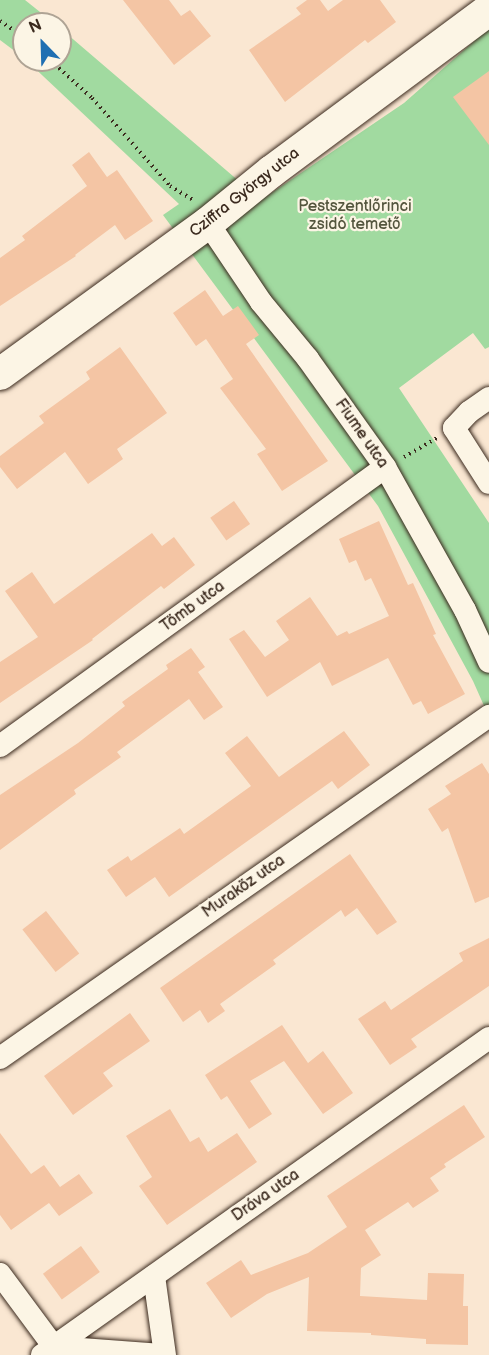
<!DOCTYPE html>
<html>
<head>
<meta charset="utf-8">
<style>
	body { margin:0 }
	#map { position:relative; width:489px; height:1355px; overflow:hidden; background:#fae7d2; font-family:"Balsamiq Sans",sans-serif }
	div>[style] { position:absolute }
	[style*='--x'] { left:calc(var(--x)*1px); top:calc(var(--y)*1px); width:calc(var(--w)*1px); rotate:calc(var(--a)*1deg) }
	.green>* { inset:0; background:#a1daa0 }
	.building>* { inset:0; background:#f4c5a4; transform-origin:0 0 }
	.path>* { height:4px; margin-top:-2px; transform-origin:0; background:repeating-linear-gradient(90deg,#3b2a1e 0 1.5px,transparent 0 6px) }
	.roads { filter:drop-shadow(0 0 2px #3b2a1e) drop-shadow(0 0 2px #3b2a1e) }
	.street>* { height:22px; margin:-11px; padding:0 11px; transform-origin:11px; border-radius:11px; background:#fcf5e5 }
	.secondary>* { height:32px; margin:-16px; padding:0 16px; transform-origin:16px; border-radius:16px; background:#fcf5e5 }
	span { translate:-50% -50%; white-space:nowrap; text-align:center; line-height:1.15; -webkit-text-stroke:4.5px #fcf5e5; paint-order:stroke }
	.street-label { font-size:16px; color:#3b2a1e }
	.park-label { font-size:16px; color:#54563e }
	.north { position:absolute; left:12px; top:12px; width:60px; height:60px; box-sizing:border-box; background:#fcf5e5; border:2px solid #afa495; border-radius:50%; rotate:337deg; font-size:16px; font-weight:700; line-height:24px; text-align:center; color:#3b2a1e }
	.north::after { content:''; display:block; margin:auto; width:21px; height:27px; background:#1f6fb2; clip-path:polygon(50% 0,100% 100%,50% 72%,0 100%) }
</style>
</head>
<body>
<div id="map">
	<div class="green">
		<i style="clip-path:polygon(0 0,25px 0,55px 24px,24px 24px,24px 58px,0 40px)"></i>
		<i style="clip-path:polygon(60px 28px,261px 200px,404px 103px,489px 28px,489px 347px,485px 349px,473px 333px,399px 388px,489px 523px,489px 717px,473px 681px,378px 506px,163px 215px,179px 204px,26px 60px,60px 60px)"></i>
	</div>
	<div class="building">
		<i style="clip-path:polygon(123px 0,169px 0,181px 16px,190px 10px,211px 36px,174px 65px)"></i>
		<i style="clip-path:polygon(307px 0,320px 0,328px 11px,343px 0,380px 0,396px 22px,368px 43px,365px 40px,285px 102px,249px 50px,301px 14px,296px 8px)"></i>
		<i style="clip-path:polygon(489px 71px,489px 145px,453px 97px)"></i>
		<i style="clip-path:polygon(89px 152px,107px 177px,117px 170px,153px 221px,125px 240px,115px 225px,75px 255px,76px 256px,0 306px,0 258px,25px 240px,22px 236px,87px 186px,72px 165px)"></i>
		<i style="clip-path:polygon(205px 290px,223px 316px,238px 306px,259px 335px,246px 344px,328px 461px,282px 491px,257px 454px,266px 449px,220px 388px,233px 379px,206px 339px,196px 346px,173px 313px)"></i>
		<i style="clip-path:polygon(120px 347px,167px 413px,117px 449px,123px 459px,88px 484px,65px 452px,17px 489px,0 467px,0 456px,44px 423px,39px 416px,90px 379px,86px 372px)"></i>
		<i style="left:234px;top:501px;width:28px;height:29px;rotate:55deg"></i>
		<i style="clip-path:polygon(379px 521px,408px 585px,413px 583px,436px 634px,433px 635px,465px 694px,428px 714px,421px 701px,413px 705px,388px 658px,332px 686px,320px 662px,267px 697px,229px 639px,244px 630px,265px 657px,289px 640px,276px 621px,310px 597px,337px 636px,347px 631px,349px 634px,389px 616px,371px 578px,365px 581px,356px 560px,349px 563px,339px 539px)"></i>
		<i style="clip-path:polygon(152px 533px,162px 546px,174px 537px,195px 565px,164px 589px,161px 586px,92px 639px,93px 640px,0 703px,0 662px,38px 637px,5px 591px,32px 572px,54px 604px)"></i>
		<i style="clip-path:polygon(191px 648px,205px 667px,198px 672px,223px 707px,204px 720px,189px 699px,117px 752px,121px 757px,74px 790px,76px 794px,0 850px,0 795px,78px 743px,125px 706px,122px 702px,168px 669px,166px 665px)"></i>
		<i style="clip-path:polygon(344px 731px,370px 765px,338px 789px,332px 781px,169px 897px,155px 877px,126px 897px,107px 870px,128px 856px,131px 861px,180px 828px,184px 834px,251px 786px,225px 753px,247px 736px,279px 777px)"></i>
		<i style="clip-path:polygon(482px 763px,489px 774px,489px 897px,475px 903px,448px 828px,442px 832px,428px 809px,451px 794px,445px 786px)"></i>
		<i style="clip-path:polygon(350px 854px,397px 922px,377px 935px,357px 908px,345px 917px,341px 910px,273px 960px,276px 964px,220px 1004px,225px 1011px,208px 1023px,200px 1010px,183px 1022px,160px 988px)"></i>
		<i style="left:46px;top:911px;width:54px;height:30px;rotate:52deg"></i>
		<i style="clip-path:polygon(489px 938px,489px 986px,411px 1039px,417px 1047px,390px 1065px,358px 1019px,385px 1001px,391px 1010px,463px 961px,459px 953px)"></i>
		<i style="clip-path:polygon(130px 1013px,150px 1041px,103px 1073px,113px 1086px,73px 1115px,44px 1076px)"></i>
		<i style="clip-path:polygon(282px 1025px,308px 1063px,323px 1051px,353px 1093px,323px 1114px,284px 1061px,250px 1081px,272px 1114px,249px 1129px,227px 1096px,221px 1100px,205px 1075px)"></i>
		<i style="clip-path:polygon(464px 1105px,485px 1137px,444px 1164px,446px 1167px,430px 1178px,439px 1191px,413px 1208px,408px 1202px,365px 1230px,381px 1255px,361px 1268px,360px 1296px,427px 1300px,428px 1273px,464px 1274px,463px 1306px,468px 1306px,468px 1345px,426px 1344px,426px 1339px,371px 1335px,371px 1333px,307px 1331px,309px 1277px,267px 1294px,231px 1318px,206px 1283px,241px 1260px,251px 1275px,308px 1253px,347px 1227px,327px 1196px)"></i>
		<i style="clip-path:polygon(170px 1109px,190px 1142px,199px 1137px,208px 1152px,237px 1133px,257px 1162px,167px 1225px,139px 1186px,152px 1177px,126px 1136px)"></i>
		<i style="clip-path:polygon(0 1133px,31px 1174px,44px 1165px,60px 1187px,79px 1174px,93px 1193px,59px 1216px,49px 1203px,11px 1230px,0 1215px)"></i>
		<i style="left:81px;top:1246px;width:32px;height:47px;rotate:54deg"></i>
	</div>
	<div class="path">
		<i style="--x:0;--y:21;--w:29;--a:34"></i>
		<i style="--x:50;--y:60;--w:57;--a:42.1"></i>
		<i style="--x:92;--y:98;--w:118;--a:48.4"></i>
		<i style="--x:170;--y:186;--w:29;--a:31"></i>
		<i style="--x:404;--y:457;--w:38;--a:-30"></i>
	</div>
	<div class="roads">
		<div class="street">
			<i style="--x:208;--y:223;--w:95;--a:56.1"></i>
			<i style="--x:261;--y:302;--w:74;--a:50.5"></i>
			<i style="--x:308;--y:359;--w:133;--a:54.5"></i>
			<i style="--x:385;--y:467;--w:164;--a:60.8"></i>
			<i style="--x:465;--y:610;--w:57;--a:65.2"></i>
			<i style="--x:489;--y:398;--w:24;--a:145"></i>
			<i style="--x:469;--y:412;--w:22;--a:133"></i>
			<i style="--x:454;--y:428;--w:65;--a:57.5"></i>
			<i style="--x:0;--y:746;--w:475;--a:-35.9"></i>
			<i style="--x:0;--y:1058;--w:597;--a:-34.97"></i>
			<i style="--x:0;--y:1274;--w:91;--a:53.5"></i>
			<i style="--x:154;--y:1276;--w:80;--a:82.1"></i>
			<i style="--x:54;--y:1347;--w:108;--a:4.2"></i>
			<i style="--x:42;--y:1355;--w:548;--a:-35.34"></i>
		</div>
		<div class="secondary">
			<i style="--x:0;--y:374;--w:257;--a:-36"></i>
			<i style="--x:208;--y:223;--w:82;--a:-39.1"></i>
			<i style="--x:272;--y:171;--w:270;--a:-36.6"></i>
		</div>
	</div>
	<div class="street-label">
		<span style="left:245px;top:193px;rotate:-38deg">Cziffra György utca</span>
		<span style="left:361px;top:434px;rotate:55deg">Fiume utca</span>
		<span style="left:193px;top:607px;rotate:-36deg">Tömb utca</span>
		<span style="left:244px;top:887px;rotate:-35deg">Muraköz utca</span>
		<span style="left:266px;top:1196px;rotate:-35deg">Dráva utca</span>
	</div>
	<div class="park-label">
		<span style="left:355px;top:216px">Pestszentlőrinci<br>zsidó temető</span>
	</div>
	<div class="north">N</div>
</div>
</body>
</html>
